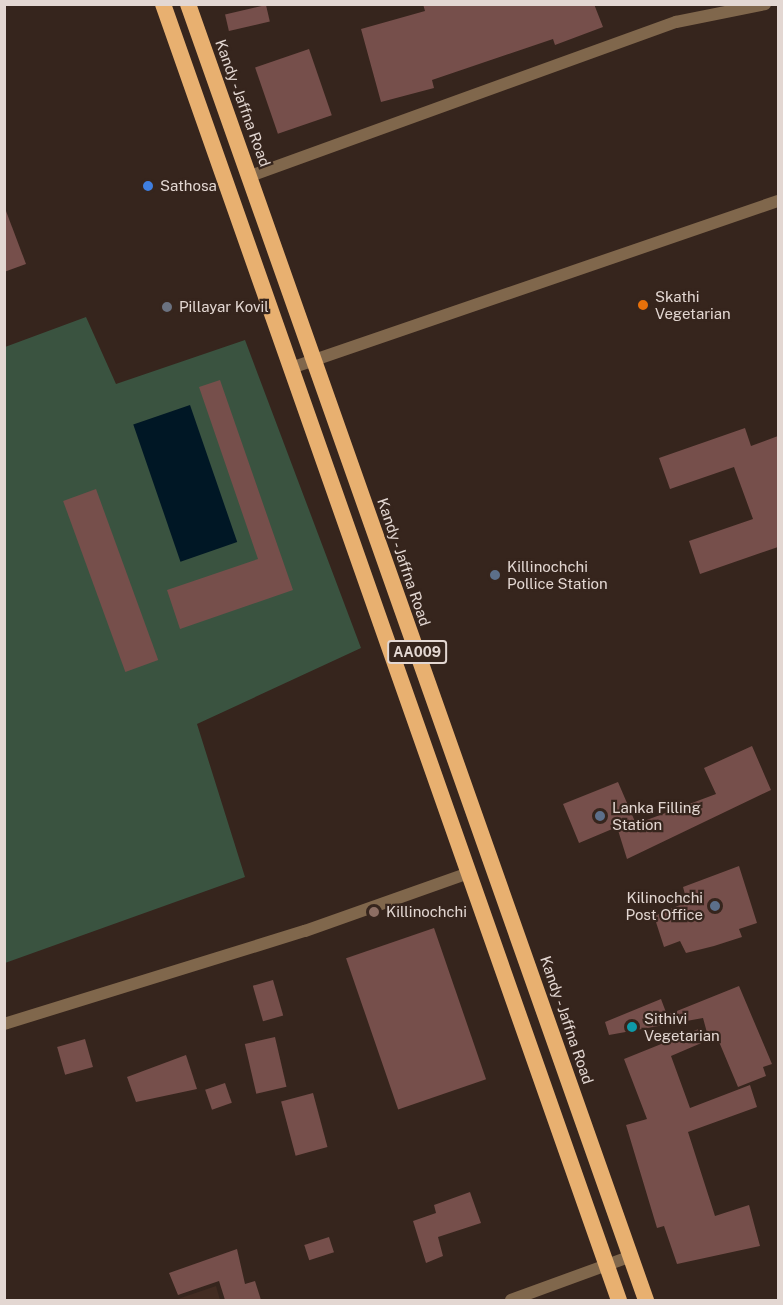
<!DOCTYPE html>
<html>
<head>
<meta charset="utf-8">
<style>
	body { margin:0 }
	#map { position:relative; width:783px; height:1305px; overflow:hidden; background:#36251d; font-family:"Public Sans",sans-serif }
	div>[style] { position:absolute }
	[style*='--x'] { left:calc(var(--x)*1px); top:calc(var(--y)*1px); width:calc(var(--w)*1px); rotate:calc(var(--a)*1deg) }
	.built>* { inset:0; background:#432c22 }
	.green>* { inset:0; background:#3a5340 }
	.water>* { inset:0; background:#001725; transform-origin:0 0 }
	.building>* { inset:0; background:#764f4b; transform-origin:0 0 }
	.minor>* { height:12px; margin:-6px; padding:0 6px; transform-origin:6px; border-radius:6px; background:#80674c }
	.trunk>* { height:16px; margin:-8px; padding:0 8px; transform-origin:8px; border-radius:8px; background:#e8b070 }
	.dots>* { width:16px; height:16px; translate:-50% -50%; box-sizing:border-box; border:3px solid #36251d; border-radius:50% }
	span { translate:-50% -50%; white-space:nowrap; text-align:center; line-height:1.15; -webkit-text-stroke:4.5px #36251d; paint-order:stroke }
	.shield-label span { padding:2px 4px; background:#36251d; border:2px solid; border-radius:4px; -webkit-text-stroke-width:0 }
	.shield-label { font-size:14px; color:#e3d7d2; font-weight:700 }
	.street-label { font-size:15px; color:#e3d7d2 }
	.poi-label { font-size:15px; color:#e3d7d2 }
	.left { translate:0 -50%; text-align:left }
	.right { translate:-100% -50%; text-align:right }
	.frame { position:absolute; inset:0; border:6px solid #e3d7d2; pointer-events:none }
</style>
</head>
<body>
<div id="map">
	<div class="built">
		<i style="clip-path:polygon(216px 1286px,220px 1300px,175px 1300px)"></i>
	</div>
	<div class="green">
		<i style="clip-path:polygon(86px 317px,116px 384px,245px 340px,361px 648px,197px 724px,245px 877px,5px 963px,5px 347px)"></i>
	</div>
	<div class="water">
		<i style="left:190px;top:405px;width:145px;height:60px;rotate:71deg"></i>
	</div>
	<div class="building">
		<i style="clip-path:polygon(423px 4px,594px 4px,603px 27px,555px 45px,553px 39px,432px 80px,434px 88px,381px 102px,361px 29px,425px 11px)"></i>
		<i style="left:266px;top:5px;width:17px;height:42px;rotate:77deg"></i>
		<i style="left:309px;top:49px;width:70px;height:57px;rotate:71deg"></i>
		<i style="clip-path:polygon(6px 211px,26px 264px,4px 272px,4px 212px)"></i>
		<i style="clip-path:polygon(220px 380px,293px 590px,180px 629px,167px 590px,258px 559px,199px 387px)"></i>
		<i style="clip-path:polygon(745px 428px,751px 446px,778px 436px,778px 547px,700px 574px,689px 541px,753px 519px,734px 467px,670px 489px,659px 458px)"></i>
		<i style="left:96px;top:489px;width:182px;height:35px;rotate:70deg"></i>
		<i style="clip-path:polygon(752px 746px,771px 790px,627px 859px,617px 827px,579px 843px,563px 804px,618px 782px,636px 824px,716px 794px,704px 768px)"></i>
		<i style="clip-path:polygon(739px 866px,757px 923px,739px 929px,742px 937px,714px 946px,686px 953px,680px 941px,664px 947px,654px 916px,687px 902px,683px 887px)"></i>
		<i style="left:434px;top:928px;width:160px;height:93px;rotate:71deg"></i>
		<i style="left:273px;top:980px;width:37px;height:21px;rotate:74deg"></i>
		<i style="clip-path:polygon(739px 986px,772px 1064px,763px 1067px,766px 1076px,738px 1087px,717px 1037px,709px 1040px,703px 1018px,609px 1035px,605px 1022px,661px 999px,667px 1015px)"></i>
		<i style="clip-path:polygon(701px 1028px,706px 1041px,671px 1056px,690px 1108px,750px 1085px,757px 1107px,688px 1132px,715px 1216px,749px 1205px,760px 1246px,677px 1264px,664px 1226px,657px 1228px,626px 1125px,647px 1119px,624px 1059px)"></i>
		<i style="left:275px;top:1037px;width:51px;height:31px;rotate:77deg"></i>
		<i style="left:85px;top:1039px;width:29px;height:29px;rotate:74deg"></i>
		<i style="clip-path:polygon(186px 1055px,197px 1089px,136px 1102px,127px 1077px)"></i>
		<i style="left:225px;top:1083px;width:21px;height:21px;rotate:71deg"></i>
		<i style="left:313px;top:1093px;width:56px;height:33px;rotate:75deg"></i>
		<i style="clip-path:polygon(470px 1192px,481px 1223px,438px 1237px,443px 1256px,426px 1263px,413px 1221px,436px 1213px,434px 1205px)"></i>
		<i style="left:329px;top:1237px;width:16px;height:26px;rotate:72deg"></i>
		<i style="clip-path:polygon(237px 1249px,245px 1284px,255px 1281px,261px 1300px,225px 1300px,219px 1281px,178px 1295px,169px 1273px)"></i>
	</div>
	<div class="minor">
		<i style="--x:250;--y:176;--w:453;--a:-19.9"></i>
		<i style="--x:676;--y:22;--w:91;--a:-11.4"></i>
		<i style="--x:291;--y:368;--w:515;--a:-18.93"></i>
		<i style="--x:4;--y:1024;--w:315;--a:-17.2"></i>
		<i style="--x:305;--y:931;--w:171;--a:-19.5"></i>
		<i style="--x:511;--y:1300;--w:128;--a:-20.1"></i>
	</div>
	<div class="trunk">
		<i style="--x:163;--y:4;--w:1374;--a:70.62"></i>
		<i style="--x:188;--y:4;--w:1375;--a:70.54"></i>
	</div>
	<div class="dots">
		<i style="left:148px;top:186px;background:#3f7fe0"></i>
		<i style="left:643px;top:305px;background:#e8710a"></i>
		<i style="left:167px;top:307px;background:#6b7280"></i>
		<i style="left:495px;top:575px;background:#5c6f8a"></i>
		<i style="left:600px;top:816px;background:#5c6f8a"></i>
		<i style="left:715px;top:906px;background:#5c6f8a"></i>
		<i style="left:374px;top:912px;background:#8d6e63"></i>
		<i style="left:632px;top:1027px;background:#0f9aa8"></i>
	</div>
	<div class="shield-label">
		<span style="left:417px;top:652px">AA009</span>
	</div>
	<div class="street-label">
		<span style="left:243px;top:103px;rotate:70deg">Kandy - Jaffna Road</span>
		<span style="left:404px;top:562px;rotate:71deg">Kandy - Jaffna Road</span>
		<span style="left:567px;top:1020px;rotate:71deg">Kandy - Jaffna Road</span>
	</div>
	<div class="poi-label">
		<span class="left" style="left:160px;top:186px">Sathosa</span>
		<span class="left" style="left:655px;top:305px">Skathi<br>Vegetarian</span>
		<span class="left" style="left:179px;top:307px">Pillayar Kovil</span>
		<span class="left" style="left:507px;top:575px">Killinochchi<br>Pollice Station</span>
		<span class="left" style="left:612px;top:816px">Lanka Filling<br>Station</span>
		<span class="right" style="left:703px;top:906px">Kilinochchi<br>Post Office</span>
		<span class="left" style="left:386px;top:912px">Killinochchi</span>
		<span class="left" style="left:644px;top:1027px">Sithivi<br>Vegetarian</span>
	</div>
	<div class="frame"></div>
</div>
</body>
</html>
